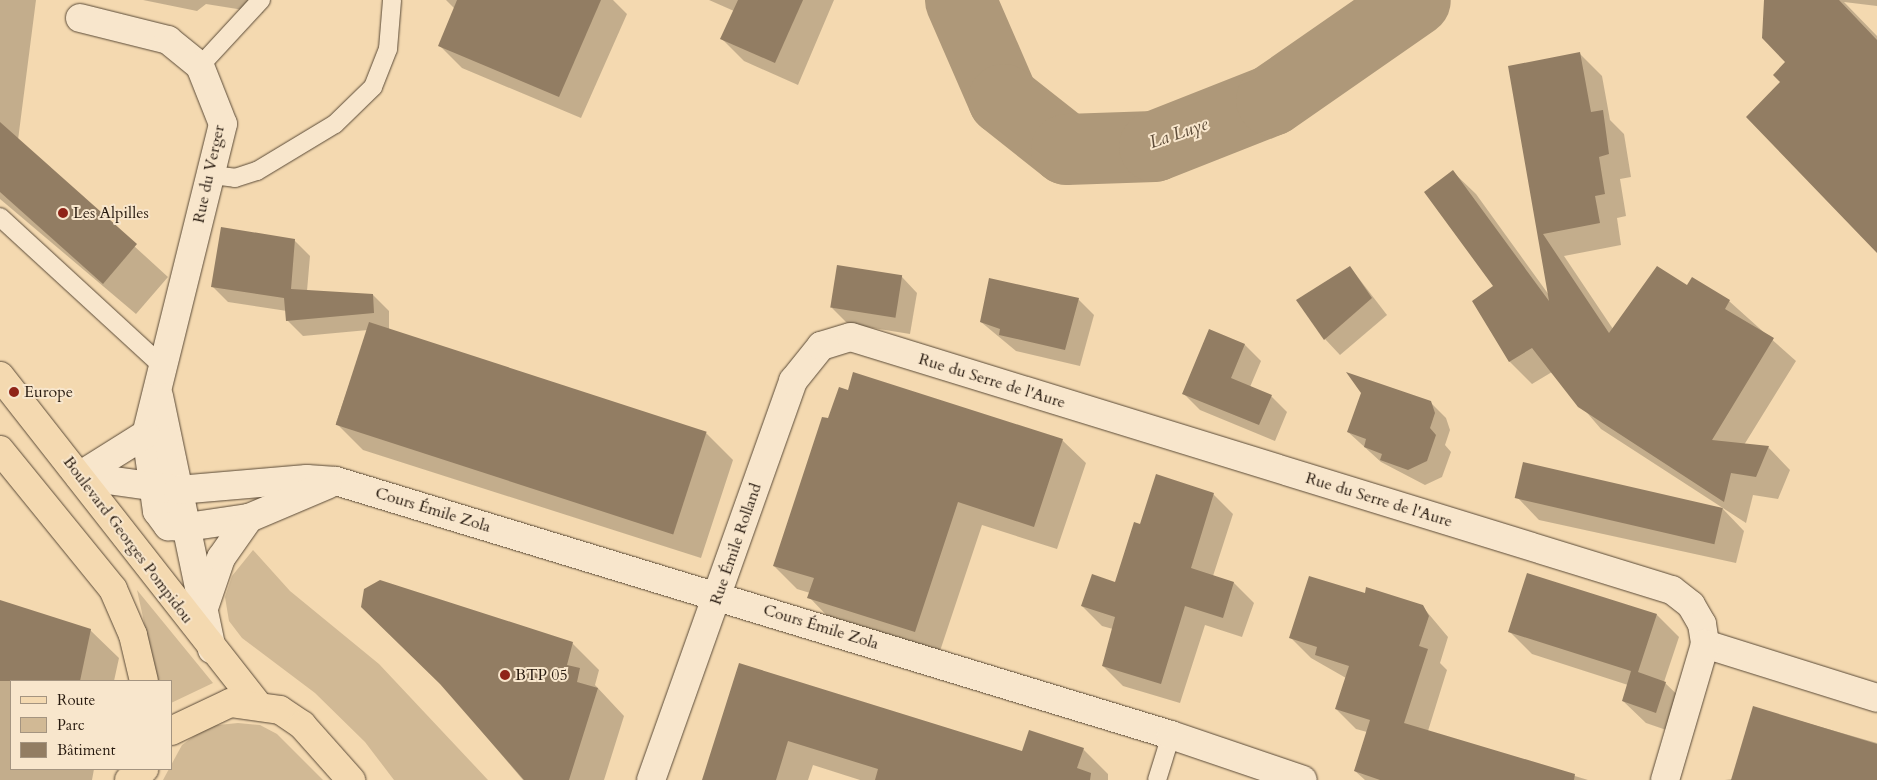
<!DOCTYPE html>
<html>
<head>
<meta charset="utf-8">
<style>
	body { margin:0 }
	#map { position:relative; width:1877px; height:780px; overflow:hidden; background:#f4d9b0; font-family:Cardo,serif }
	div>[style] { position:absolute }
	[style*='--x'] { left:calc(var(--x)*1px); top:calc(var(--y)*1px); width:calc(var(--w)*1px); rotate:calc(var(--a)*1deg) }
	.green>* { inset:0; background:#d1b995 }
	.shadow>* { inset:0; background:#0003 }
	.river>* { height:71px; margin:-35.5px; padding:0 35.5px; transform-origin:35.5px; border-radius:35.5px; background:#ae9879 }
	.building>* { inset:0; background:#927d63; transform-origin:0 0 }
	.roads { filter:drop-shadow(0 0 1px #5a4a37) drop-shadow(0 0 1px #5a4a37) }
	.lane>* { height:18px; margin:-9px; padding:0 9px; transform-origin:9px; border-radius:9px; background:#f8e6cc }
	.street>* { height:28px; margin:-14px; padding:0 14px; transform-origin:14px; border-radius:14px; background:#f8e6cc }
	.primary>* { height:28px; margin:-14px; padding:0 14px; transform-origin:14px; border-radius:14px; background:#f4d9b0 }
	.dots>* { width:14px; height:14px; translate:-50% -50%; box-sizing:border-box; border:2px solid #f8e6cc; border-radius:50% }
	span { translate:-50% -50%; white-space:nowrap; text-align:center; line-height:1.15; -webkit-text-stroke:4px #f8e6cc; paint-order:stroke }
	.street-label { font-size:16px; color:#271a0f }
	.poi-label { font-size:16px; color:#271a0f }
	.left { translate:0 -50%; text-align:left }
	.water-label { font-size:18px; color:#5d4c39; font-style:italic }
	.legend { position:absolute; left:10px; top:680px; width:162px; height:90px; box-sizing:border-box; background:#f8e6cc; border:1px solid #a49480; margin:0; padding:6px 9px; list-style:none; font-size:15px; color:#271a0f }
	.legend li { display:flex; align-items:center; gap:10px; height:25px }
	.legend b { width:25px; border:1px solid #a49480 }
</style>
</head>
<body>
<div id="map">
	<div class="green">
		<i style="clip-path:polygon(253px 550px,290px 591px,379px 664px,488px 780px,394px 780px,365px 742px,315px 693px,242px 638px,229px 621px,225px 597px,232px 576px)"></i>
		<i style="clip-path:polygon(137px 590px,213px 683px,171px 703px,171px 681px,157px 681px)"></i>
		<i style="clip-path:polygon(238px 723px,260px 725px,277px 734px,323px 780px,163px 780px,182px 745px,208px 726px)"></i>
	</div>
	<div class="shadow">
		<i style="clip-path:polygon(0 0,36px 0,18px 140px,168px 277px,136px 314px,0 199px)"></i>
		<i style="clip-path:polygon(143px 0,265px 0,263px 13px,206px 4px,197px 11px)"></i>
		<i style="clip-path:polygon(446px 0,613px 0,627px 14px,581px 118px,462px 68px,440px 46px,455px 9px)"></i>
		<i style="clip-path:polygon(709px 0,834px 0,798px 85px,744px 61px,722px 39px,734px 11px)"></i>
		<i style="clip-path:polygon(1766px 0,1877px 0,1877px 6px,1844px 2px,1877px 36px,1877px 251px,1782px 82px,1787px 62px)"></i>
		<i style="clip-path:polygon(1580px 54px,1602px 76px,1610px 120px,1624px 134px,1631px 177px,1620px 179px,1626px 216px,1617px 218px,1621px 245px,1564px 256px,1613px 329px,1687px 286px,1729px 301px,1796px 361px,1744px 445px,1768px 447px,1790px 470px,1778px 499px,1753px 495px,1746px 523px,1601px 429px,1552px 372px,1532px 384px,1510px 362px,1474px 302px,1495px 287px,1453px 172px,1476px 194px,1549px 295px,1509px 67px)"></i>
		<i style="clip-path:polygon(294px 240px,310px 256px,307px 291px,373px 295px,389px 311px,389px 330px,706px 433px,733px 460px,701px 558px,363px 450px,336px 423px,368px 330px,303px 336px,287px 320px,287px 311px,228px 302px,212px 286px)"></i>
		<i style="clip-path:polygon(1350px 267px,1387px 315px,1340px 355px,1325px 339px)"></i>
		<i style="clip-path:polygon(902px 277px,917px 293px,910px 334px,848px 324px,832px 308px)"></i>
		<i style="clip-path:polygon(1078px 299px,1094px 315px,1080px 366px,1016px 351px,981px 322px)"></i>
		<i style="clip-path:polygon(1210px 331px,1245px 345px,1261px 361px,1250px 387px,1271px 396px,1287px 412px,1275px 441px,1200px 410px,1184px 394px)"></i>
		<i style="clip-path:polygon(1362px 392px,1430px 402px,1446px 418px,1450px 430px,1445px 445px,1451px 452px,1442px 477px,1425px 485px,1381px 462px,1348px 432px)"></i>
		<i style="clip-path:polygon(829px 420px,1062px 440px,1086px 463px,1057px 549px,982px 525px,939px 654px,832px 621px,809px 597px,810px 593px,797px 589px,774px 566px)"></i>
		<i style="clip-path:polygon(1213px 494px,1233px 514px,1213px 576px,1234px 583px,1254px 603px,1242px 637px,1205px 625px,1180px 703px,1123px 686px,1103px 666px,1113px 629px,1102px 626px,1082px 606px,1116px 583px,1141px 525px)"></i>
		<i style="clip-path:polygon(1517px 497px,1722px 508px,1744px 531px,1736px 563px,1539px 520px)"></i>
		<i style="clip-path:polygon(1365px 594px,1422px 606px,1448px 637px,1440px 663px,1447px 670px,1428px 731px,1588px 780px,1365px 780px,1355px 771px,1367px 732px,1356px 729px,1336px 709px,1346px 678px,1311px 658px,1291px 638px)"></i>
		<i style="clip-path:polygon(0 602px,90px 630px,119px 658px,114px 681px,11px 681px,11px 769px,94px 769px,92px 780px,0 780px)"></i>
		<i style="clip-path:polygon(1657px 615px,1679px 637px,1664px 682px,1688px 705px,1678px 734px,1646px 723px,1623px 701px,1628px 685px,1532px 654px,1510px 632px)"></i>
		<i style="clip-path:polygon(572px 643px,599px 670px,595px 685px,624px 716px,604px 780px,523px 780px,445px 688px)"></i>
		<i style="clip-path:polygon(740px 664px,1022px 753px,1083px 749px,1108px 774px,1108px 780px,860px 780px,813px 765px,808px 780px,705px 780px)"></i>
		<i style="clip-path:polygon(1754px 708px,1877px 743px,1877px 780px,1725px 780px,1733px 779px)"></i>
	</div>
	<div class="river">
		<i style="--x:960;--y:0;--w:108;--a:66.5"></i>
		<i style="--x:1003;--y:99;--w:80;--a:38.4"></i>
		<i style="--x:1066;--y:149;--w:88;--a:-2"></i>
		<i style="--x:1154;--y:146;--w:126;--a:-21.5"></i>
		<i style="--x:1271;--y:100;--w:175;--a:-34.8"></i>
	</div>
	<div class="building">
		<i style="clip-path:polygon(457px 0,601px 0,559px 97px,438px 46px)"></i>
		<i style="clip-path:polygon(738px 0,803px 0,775px 63px,720px 39px)"></i>
		<i style="clip-path:polygon(1764px 0,1839px 0,1877px 40px,1877px 253px,1746px 117px,1780px 82px,1773px 75px,1785px 62px,1762px 38px)"></i>
		<i style="clip-path:polygon(1580px 52px,1591px 112px,1603px 110px,1609px 154px,1599px 157px,1605px 194px,1595px 196px,1600px 223px,1543px 234px,1609px 333px,1657px 266px,1687px 285px,1692px 277px,1730px 300px,1725px 309px,1774px 338px,1712px 440px,1769px 446px,1756px 477px,1731px 473px,1724px 502px,1578px 407px,1532px 348px,1509px 362px,1472px 301px,1493px 286px,1424px 192px,1453px 170px,1549px 301px,1508px 66px)"></i>
		<i style="clip-path:polygon(0 122px,137px 244px,103px 284px,0 192px)"></i>
		<i style="clip-path:polygon(221px 227px,295px 239px,291px 289px,373px 294px,374px 313px,286px 321px,284px 298px,211px 287px)"></i>
		<i style="left:837px;top:265px;width:66px;height:43px;rotate:9deg"></i>
		<i style="clip-path:polygon(1350px 266px,1372px 298px,1324px 340px,1296px 300px)"></i>
		<i style="clip-path:polygon(989px 278px,1079px 298px,1065px 350px,999px 335px,1000px 329px,980px 322px)"></i>
		<i style="left:369px;top:322px;width:355px;height:108px;rotate:18deg"></i>
		<i style="clip-path:polygon(1209px 329px,1245px 344px,1231px 378px,1272px 395px,1259px 425px,1182px 394px)"></i>
		<i style="clip-path:polygon(853px 372px,1063px 439px,1034px 527px,958px 502px,915px 632px,807px 598px,814px 578px,773px 566px,822px 417px,828px 418px,839px 387px,848px 390px)"></i>
		<i style="clip-path:polygon(1346px 372px,1431px 401px,1435px 413px,1430px 428px,1436px 435px,1427px 461px,1408px 470px,1380px 460px,1382px 454px,1364px 447px,1366px 439px,1347px 432px,1361px 393px)"></i>
		<i style="left:1523px;top:462px;width:205px;height:37px;rotate:13deg"></i>
		<i style="clip-path:polygon(1156px 474px,1214px 493px,1191px 568px,1234px 582px,1223px 618px,1185px 606px,1161px 684px,1102px 666px,1115px 617px,1081px 606px,1092px 574px,1115px 582px,1134px 522px,1140px 524px)"></i>
		<i style="clip-path:polygon(1527px 573px,1657px 614px,1638px 672px,1666px 682px,1656px 713px,1622px 701px,1631px 671px,1508px 632px)"></i>
		<i style="clip-path:polygon(1309px 576px,1365px 593px,1366px 587px,1423px 605px,1429px 616px,1419px 646px,1428px 649px,1404px 723px,1575px 774px,1574px 780px,1380px 780px,1354px 771px,1370px 720px,1335px 709px,1349px 666px,1315px 655px,1317px 647px,1289px 638px)"></i>
		<i style="clip-path:polygon(380px 580px,573px 642px,567px 665px,580px 668px,577px 682px,598px 688px,569px 780px,524px 780px,440px 684px,361px 607px,364px 589px)"></i>
		<i style="clip-path:polygon(0 600px,91px 629px,80px 681px,0 681px)"></i>
		<i style="clip-path:polygon(739px 663px,1022px 751px,1029px 730px,1084px 748px,1077px 768px,1091px 773px,1090px 780px,875px 780px,878px 769px,788px 741px,776px 780px,702px 780px)"></i>
		<i style="clip-path:polygon(1753px 706px,1877px 744px,1877px 780px,1731px 780px)"></i>
	</div>
	<div class="roads">
		<div class="lane">
			<i style="--x:200;--y:66;--w:90;--a:-47.3"></i>
			<i style="--x:212;--y:175;--w:23;--a:7"></i>
			<i style="--x:235;--y:178;--w:23;--a:-18"></i>
			<i style="--x:257;--y:171;--w:91;--a:-31.1"></i>
			<i style="--x:335;--y:124;--w:53;--a:-44.2"></i>
			<i style="--x:373;--y:87;--w:41;--a:-68.5"></i>
			<i style="--x:388;--y:49;--w:49;--a:-85.3"></i>
			<i style="--x:0;--y:217;--w:217;--a:42.6"></i>
			<i style="--x:1157;--y:780;--w:47;--a:-72.7"></i>
		</div>
		<div class="street">
			<i style="--x:80;--y:18;--w:91;--a:14"></i>
			<i style="--x:168;--y:40;--w:41;--a:39.1"></i>
			<i style="--x:200;--y:66;--w:62;--a:68.4"></i>
			<i style="--x:223;--y:124;--w:319;--a:103.9"></i>
			<i style="--x:146;--y:434;--w:78;--a:81.9"></i>
			<i style="--x:157;--y:511;--w:19;--a:54"></i>
			<i style="--x:168;--y:526;--w:19;--a:3"></i>
			<i style="--x:187;--y:527;--w:63;--a:-8.3"></i>
			<i style="--x:159;--y:396;--w:259;--a:78.2"></i>
			<i style="--x:79;--y:476;--w:100;--a:8"></i>
			<i style="--x:178;--y:490;--w:129;--a:-4.9"></i>
			<i style="--x:307;--y:479;--w:29;--a:4"></i>
			<i style="--x:336;--y:481;--w:873;--a:16.92"></i>
			<i style="--x:1171;--y:735;--w:139;--a:18.8"></i>
			<i style="--x:79;--y:476;--w:79;--a:-32.1"></i>
			<i style="--x:204;--y:608;--w:53;--a:-71.2"></i>
			<i style="--x:221;--y:558;--w:49;--a:-55"></i>
			<i style="--x:249;--y:518;--w:85;--a:-22.9"></i>
			<i style="--x:651;--y:780;--w:424;--a:-70.4"></i>
			<i style="--x:793;--y:381;--w:45;--a:-51.3"></i>
			<i style="--x:821;--y:346;--w:31;--a:-17"></i>
			<i style="--x:851;--y:337;--w:859;--a:17.13"></i>
			<i style="--x:1672;--y:590;--w:24;--a:38"></i>
			<i style="--x:1691;--y:605;--w:22;--a:60"></i>
			<i style="--x:1702;--y:624;--w:20;--a:81"></i>
			<i style="--x:1705;--y:644;--w:180;--a:17.4"></i>
			<i style="--x:1665;--y:780;--w:142;--a:-73.6"></i>
		</div>
		<div class="primary">
			<i style="--x:0;--y:376;--w:417;--a:51.9"></i>
			<i style="--x:0;--y:450;--w:179;--a:50.9"></i>
			<i style="--x:113;--y:589;--w:50;--a:66.5"></i>
			<i style="--x:133;--y:635;--w:47;--a:76.6"></i>
			<i style="--x:171;--y:731;--w:65;--a:-25.4"></i>
			<i style="--x:230;--y:703;--w:50;--a:8"></i>
			<i style="--x:280;--y:710;--w:27;--a:34"></i>
			<i style="--x:302;--y:725;--w:74;--a:48.3"></i>
			<i style="--x:129;--y:780;--w:19;--a:-36"></i>
		</div>
	</div>
	<div class="dots">
		<i style="left:63px;top:213px;background:#8f2418"></i>
		<i style="left:14px;top:392px;background:#8f2418"></i>
		<i style="left:505px;top:675px;background:#8f2418"></i>
	</div>
	<div class="street-label">
		<span style="left:209px;top:174px;rotate:-78deg">Rue du Verger</span>
		<span style="left:992px;top:381px;rotate:17deg">Rue du Serre de l'Aure</span>
		<span style="left:1379px;top:500px;rotate:17deg">Rue du Serre de l'Aure</span>
		<span style="left:433px;top:510px;rotate:17deg">Cours Émile Zola</span>
		<span style="left:128px;top:540px;rotate:53deg">Boulevard Georges Pompidou</span>
		<span style="left:736px;top:544px;rotate:-71deg">Rue Émile Rolland</span>
		<span style="left:821px;top:627px;rotate:17deg">Cours Émile Zola</span>
	</div>
	<div class="poi-label">
		<span class="left" style="left:73px;top:213px">Les Alpilles</span>
		<span class="left" style="left:24px;top:392px">Europe</span>
		<span class="left" style="left:515px;top:675px">BTP 05</span>
	</div>
	<div class="water-label">
		<span style="left:1179px;top:134px;rotate:-19deg">La Luye</span>
	</div>
	<ul class="legend">
	<li><b style="height:6px;background:#f4d9b0"></b>Route</li>
	<li><b style="height:14px;background:#d1b995"></b>Parc</li>
	<li><b style="height:14px;background:#927d63"></b>Bâtiment</li>
	</ul>
</div>
</body>
</html>
